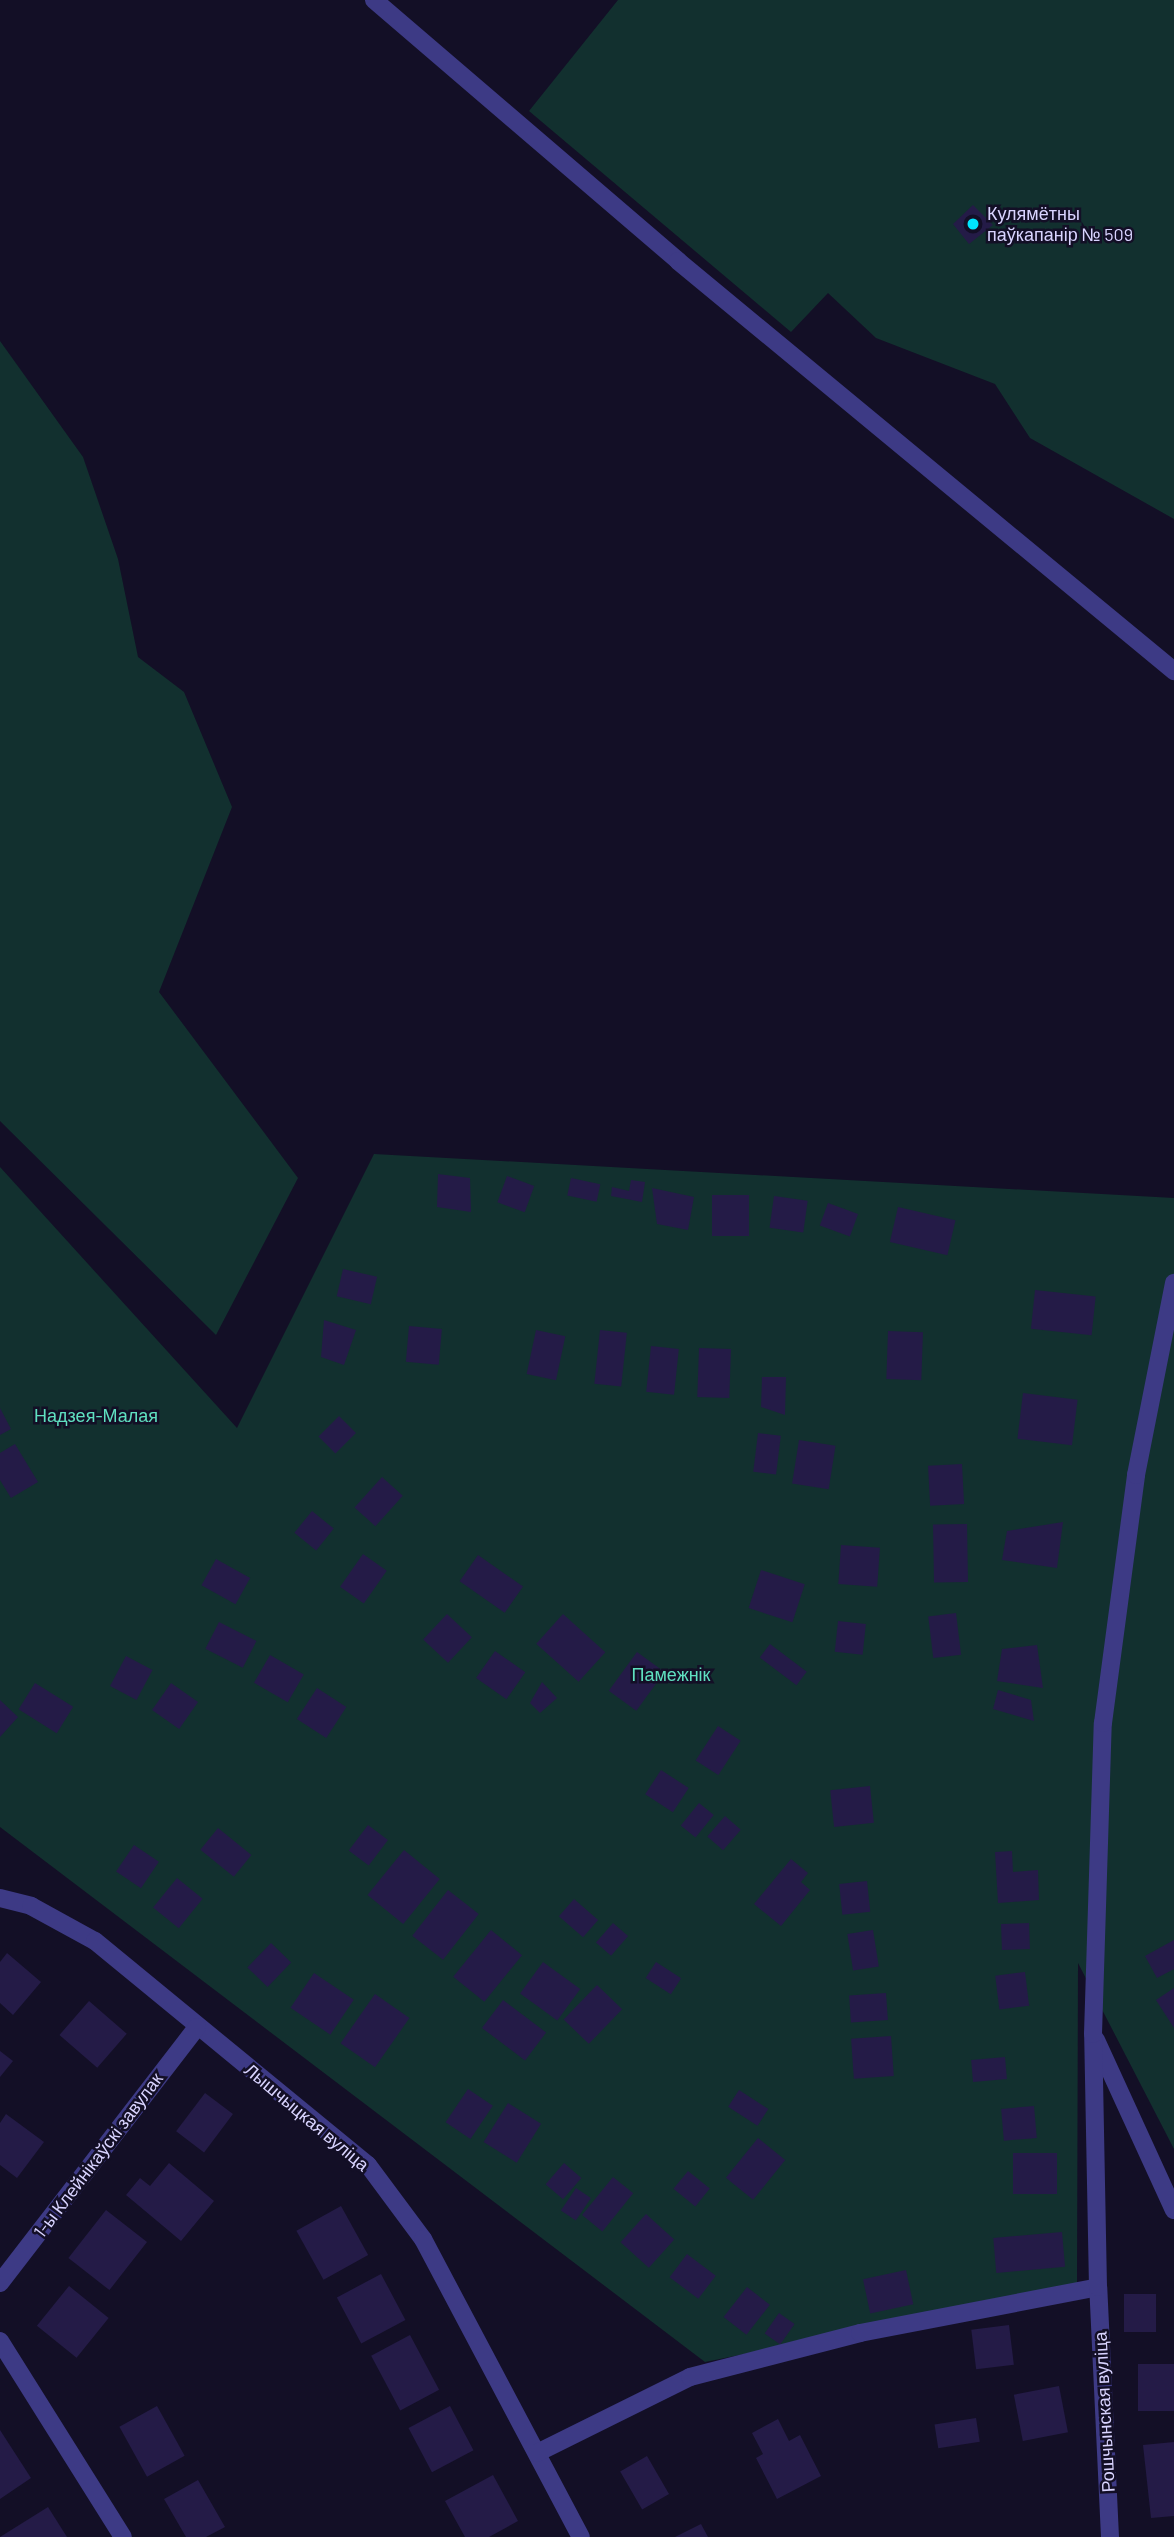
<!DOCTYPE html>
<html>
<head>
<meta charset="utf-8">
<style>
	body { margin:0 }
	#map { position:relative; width:1174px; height:2537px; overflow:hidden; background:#130f26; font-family:Barlow,sans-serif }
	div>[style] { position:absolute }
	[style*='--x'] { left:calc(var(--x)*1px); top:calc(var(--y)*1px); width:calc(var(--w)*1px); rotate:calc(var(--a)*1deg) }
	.green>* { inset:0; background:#12302f }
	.building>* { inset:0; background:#241b47; transform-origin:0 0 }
	.street>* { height:18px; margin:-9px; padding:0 9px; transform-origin:9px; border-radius:9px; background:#3d3a85 }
	.dots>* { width:19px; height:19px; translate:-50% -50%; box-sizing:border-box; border:4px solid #130f26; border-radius:50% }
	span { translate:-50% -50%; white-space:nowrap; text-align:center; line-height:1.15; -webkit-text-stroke:5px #130f26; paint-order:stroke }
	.poi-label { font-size:18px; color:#d9d4ff }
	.left { translate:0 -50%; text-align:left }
	.park-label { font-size:18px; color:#5fe0c0 }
	.street-label { font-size:18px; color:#d9d4ff }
</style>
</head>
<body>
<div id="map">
	<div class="green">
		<i style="clip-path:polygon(618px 0,1174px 0,1174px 519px,1030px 438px,995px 384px,876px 338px,828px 293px,791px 332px,529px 111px)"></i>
		<i style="clip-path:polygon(0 341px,83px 457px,118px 559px,138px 657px,184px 692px,232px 807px,159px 992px,298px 1178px,216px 1335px,0 1121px)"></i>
		<i style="clip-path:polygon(374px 1154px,1174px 1198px,1174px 2149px,1078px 1963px,1077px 2286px,705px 2362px,0 1827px,0 1167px,237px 1428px)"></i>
	</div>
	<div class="building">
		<i style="clip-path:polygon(973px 205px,993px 225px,969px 244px,953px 224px)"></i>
		<i style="clip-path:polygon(438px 1174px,470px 1178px,471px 1212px,437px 1207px)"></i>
		<i style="left:507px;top:1176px;width:29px;height:28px;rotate:20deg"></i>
		<i style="left:571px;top:1178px;width:30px;height:18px;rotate:12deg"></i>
		<i style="clip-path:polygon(631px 1180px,645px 1182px,642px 1202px,611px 1196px,612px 1187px,629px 1191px)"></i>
		<i style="clip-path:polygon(652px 1188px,694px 1197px,688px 1230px,657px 1224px)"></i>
		<i style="left:749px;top:1195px;width:41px;height:37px;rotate:90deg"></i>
		<i style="left:774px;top:1196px;width:34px;height:32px;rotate:8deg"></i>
		<i style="left:828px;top:1203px;width:32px;height:24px;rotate:20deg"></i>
		<i style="left:898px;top:1207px;width:59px;height:36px;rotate:13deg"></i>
		<i style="left:343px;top:1269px;width:35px;height:28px;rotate:13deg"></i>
		<i style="left:1035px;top:1290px;width:61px;height:39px;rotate:6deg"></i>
		<i style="clip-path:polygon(324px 1320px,356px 1330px,344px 1365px,321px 1357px)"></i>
		<i style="left:409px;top:1326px;width:33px;height:36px;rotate:5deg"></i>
		<i style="left:536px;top:1330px;width:30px;height:45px;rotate:12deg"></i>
		<i style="left:600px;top:1330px;width:27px;height:54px;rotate:6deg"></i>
		<i style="left:888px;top:1331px;width:35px;height:48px;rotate:2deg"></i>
		<i style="left:651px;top:1346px;width:28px;height:46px;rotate:6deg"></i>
		<i style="left:699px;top:1348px;width:32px;height:49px;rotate:2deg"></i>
		<i style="clip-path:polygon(762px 1377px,786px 1377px,785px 1415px,761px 1407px)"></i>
		<i style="left:1023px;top:1393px;width:55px;height:46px;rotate:7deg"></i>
		<i style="clip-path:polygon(0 1408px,11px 1429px,0 1435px)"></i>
		<i style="left:339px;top:1416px;width:24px;height:29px;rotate:45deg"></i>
		<i style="left:758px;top:1433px;width:23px;height:39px;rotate:7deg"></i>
		<i style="left:799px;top:1440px;width:37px;height:44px;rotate:9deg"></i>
		<i style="clip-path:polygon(15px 1444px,38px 1482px,11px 1498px,0 1480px,0 1453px)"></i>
		<i style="left:962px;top:1464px;width:40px;height:34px;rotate:87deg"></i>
		<i style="left:382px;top:1477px;width:28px;height:41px;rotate:42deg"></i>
		<i style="left:312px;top:1511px;width:28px;height:28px;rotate:39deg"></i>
		<i style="clip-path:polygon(1063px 1522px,1057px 1568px,1002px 1560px,1007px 1531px)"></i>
		<i style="left:967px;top:1524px;width:58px;height:34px;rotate:89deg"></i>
		<i style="left:841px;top:1545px;width:39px;height:39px;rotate:4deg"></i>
		<i style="left:363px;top:1554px;width:29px;height:40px;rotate:35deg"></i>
		<i style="left:478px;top:1555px;width:55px;height:32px;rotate:35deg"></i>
		<i style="left:216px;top:1559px;width:39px;height:30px;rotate:29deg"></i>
		<i style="left:761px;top:1570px;width:46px;height:40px;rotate:18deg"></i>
		<i style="left:956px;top:1613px;width:42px;height:28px;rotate:83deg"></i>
		<i style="left:447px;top:1614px;width:34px;height:35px;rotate:43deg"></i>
		<i style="left:563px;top:1614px;width:57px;height:40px;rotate:42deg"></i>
		<i style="left:838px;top:1621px;width:28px;height:31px;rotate:6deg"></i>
		<i style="left:219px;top:1622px;width:42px;height:30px;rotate:27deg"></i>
		<i style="left:770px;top:1644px;width:46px;height:17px;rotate:37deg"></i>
		<i style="clip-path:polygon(1037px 1645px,1043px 1688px,997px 1681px,1002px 1649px)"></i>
		<i style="left:495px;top:1651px;width:37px;height:33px;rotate:35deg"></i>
		<i style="left:637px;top:1652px;width:34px;height:48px;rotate:36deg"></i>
		<i style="left:270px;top:1655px;width:39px;height:32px;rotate:30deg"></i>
		<i style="left:126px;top:1656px;width:30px;height:34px;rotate:28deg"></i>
		<i style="clip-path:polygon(542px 1682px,557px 1698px,540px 1713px,530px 1703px)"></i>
		<i style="left:35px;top:1683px;width:45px;height:31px;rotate:32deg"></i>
		<i style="left:171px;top:1683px;width:33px;height:33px;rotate:35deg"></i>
		<i style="left:317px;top:1688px;width:35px;height:37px;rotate:33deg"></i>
		<i style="clip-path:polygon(998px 1690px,1031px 1700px,1034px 1721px,993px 1709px)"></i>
		<i style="clip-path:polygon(0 1700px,18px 1717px,0 1737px)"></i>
		<i style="left:718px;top:1726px;width:27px;height:41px;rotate:33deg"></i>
		<i style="left:661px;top:1770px;width:33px;height:29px;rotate:33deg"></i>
		<i style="left:870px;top:1786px;width:37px;height:40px;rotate:84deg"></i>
		<i style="left:699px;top:1803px;width:19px;height:29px;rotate:39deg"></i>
		<i style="left:725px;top:1816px;width:21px;height:27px;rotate:41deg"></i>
		<i style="left:368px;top:1825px;width:25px;height:32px;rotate:37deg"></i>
		<i style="left:218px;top:1828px;width:43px;height:28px;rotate:39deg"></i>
		<i style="left:134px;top:1845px;width:30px;height:32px;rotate:34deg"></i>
		<i style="left:404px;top:1850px;width:46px;height:58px;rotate:39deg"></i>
		<i style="clip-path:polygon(1012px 1851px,1013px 1872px,1038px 1870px,1039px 1900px,998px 1903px,995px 1852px)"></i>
		<i style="clip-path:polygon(791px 1859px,808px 1873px,801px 1882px,810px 1890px,781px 1926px,754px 1904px)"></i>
		<i style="left:177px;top:1878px;width:33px;height:38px;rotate:39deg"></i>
		<i style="left:867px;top:1881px;width:31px;height:28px;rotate:84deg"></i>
		<i style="left:448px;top:1890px;width:39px;height:58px;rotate:38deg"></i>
		<i style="left:574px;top:1899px;width:32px;height:23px;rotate:41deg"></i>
		<i style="left:613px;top:1923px;width:20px;height:26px;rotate:41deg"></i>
		<i style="left:1029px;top:1923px;width:26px;height:28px;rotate:88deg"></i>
		<i style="left:491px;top:1930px;width:40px;height:60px;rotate:39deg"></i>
		<i style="left:873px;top:1930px;width:37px;height:26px;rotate:81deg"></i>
		<i style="clip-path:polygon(1174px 1940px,1174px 1969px,1157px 1978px,1145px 1956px)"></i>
		<i style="left:271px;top:1943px;width:28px;height:34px;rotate:44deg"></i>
		<i style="clip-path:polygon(7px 1953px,41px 1982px,13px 2015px,0 2003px,0 1962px)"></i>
		<i style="left:543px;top:1962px;width:46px;height:39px;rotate:36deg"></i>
		<i style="left:656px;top:1962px;width:30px;height:19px;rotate:33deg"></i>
		<i style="left:1025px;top:1972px;width:34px;height:30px;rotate:83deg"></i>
		<i style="left:314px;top:1973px;width:48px;height:42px;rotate:34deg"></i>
		<i style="left:597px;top:1985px;width:35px;height:48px;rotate:44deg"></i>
		<i style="clip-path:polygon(1174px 1988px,1174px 2028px,1156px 2000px)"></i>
		<i style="left:886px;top:1993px;width:27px;height:37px;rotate:86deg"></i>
		<i style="left:375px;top:1994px;width:42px;height:60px;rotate:35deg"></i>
		<i style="left:503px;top:2000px;width:54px;height:35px;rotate:37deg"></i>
		<i style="left:89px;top:2001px;width:50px;height:45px;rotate:41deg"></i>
		<i style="left:891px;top:2036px;width:40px;height:40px;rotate:86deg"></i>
		<i style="clip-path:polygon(0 2051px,13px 2061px,0 2077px)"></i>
		<i style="left:1005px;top:2057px;width:22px;height:34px;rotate:85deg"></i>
		<i style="left:468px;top:2089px;width:30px;height:40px;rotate:34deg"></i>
		<i style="left:739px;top:2090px;width:35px;height:20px;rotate:33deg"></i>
		<i style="left:205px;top:2093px;width:35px;height:48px;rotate:37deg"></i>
		<i style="left:508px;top:2103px;width:39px;height:46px;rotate:32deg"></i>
		<i style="left:1034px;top:2106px;width:32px;height:33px;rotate:85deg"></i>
		<i style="clip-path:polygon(6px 2114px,44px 2142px,17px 2178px,0 2165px,0 2123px)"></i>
		<i style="left:758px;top:2138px;width:35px;height:51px;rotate:39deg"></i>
		<i style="left:1013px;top:2153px;width:44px;height:41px"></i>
		<i style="clip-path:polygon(169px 2163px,214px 2201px,181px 2241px,126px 2195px,140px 2178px,150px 2186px)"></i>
		<i style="left:564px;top:2163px;width:23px;height:28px;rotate:41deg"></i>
		<i style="left:688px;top:2171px;width:28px;height:23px;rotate:39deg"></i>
		<i style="left:613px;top:2177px;width:26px;height:49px;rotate:39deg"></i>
		<i style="left:576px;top:2188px;width:18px;height:27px;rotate:34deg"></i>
		<i style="left:341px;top:2206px;width:56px;height:51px;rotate:61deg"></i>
		<i style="left:106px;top:2210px;width:52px;height:61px;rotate:38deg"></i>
		<i style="left:646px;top:2214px;width:38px;height:38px;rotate:42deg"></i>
		<i style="left:1062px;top:2232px;width:35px;height:69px;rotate:85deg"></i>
		<i style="left:687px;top:2254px;width:36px;height:29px;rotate:37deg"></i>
		<i style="left:906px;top:2270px;width:35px;height:44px;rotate:78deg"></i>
		<i style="left:381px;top:2274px;width:52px;height:50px;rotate:62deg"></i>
		<i style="left:69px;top:2286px;width:51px;height:51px;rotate:39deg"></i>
		<i style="left:747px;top:2287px;width:29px;height:38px;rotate:38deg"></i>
		<i style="left:1156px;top:2294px;width:38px;height:32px;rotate:90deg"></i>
		<i style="left:779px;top:2313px;width:19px;height:25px;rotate:35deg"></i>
		<i style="left:1009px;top:2325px;width:40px;height:38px;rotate:83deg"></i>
		<i style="left:410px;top:2335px;width:62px;height:44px;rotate:62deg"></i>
		<i style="left:1174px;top:2364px;width:47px;height:36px;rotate:90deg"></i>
		<i style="left:1059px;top:2386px;width:47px;height:46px;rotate:79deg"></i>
		<i style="left:157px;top:2406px;width:57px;height:43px;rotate:61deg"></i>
		<i style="left:450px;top:2406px;width:50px;height:47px;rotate:62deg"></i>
		<i style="left:976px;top:2418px;width:24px;height:42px;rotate:81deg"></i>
		<i style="clip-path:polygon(778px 2419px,789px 2441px,800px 2435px,821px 2476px,777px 2499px,756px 2458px,763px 2454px,752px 2433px)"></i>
		<i style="clip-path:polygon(0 2430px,31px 2478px,0 2499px)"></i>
		<i style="clip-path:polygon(1174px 2442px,1174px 2516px,1151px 2518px,1143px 2445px)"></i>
		<i style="left:647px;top:2456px;width:44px;height:31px;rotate:60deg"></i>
		<i style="clip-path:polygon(493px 2475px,518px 2521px,489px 2537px,465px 2537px,445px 2501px)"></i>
		<i style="clip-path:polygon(198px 2480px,225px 2527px,206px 2537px,186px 2537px,164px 2499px)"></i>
		<i style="clip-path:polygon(48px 2507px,67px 2537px,0 2537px)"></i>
		<i style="clip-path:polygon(701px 2524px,708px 2537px,675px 2537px)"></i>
	</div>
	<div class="street">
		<i style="--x:374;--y:0;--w:401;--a:40.6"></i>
		<i style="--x:678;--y:261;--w:644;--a:39.58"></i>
		<i style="--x:0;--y:1898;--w:32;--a:14"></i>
		<i style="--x:31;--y:1906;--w:73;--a:28.7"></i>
		<i style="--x:95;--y:1941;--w:353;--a:39.4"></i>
		<i style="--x:368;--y:2165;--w:92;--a:53.4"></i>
		<i style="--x:423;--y:2239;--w:337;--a:62.1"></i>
		<i style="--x:1096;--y:2040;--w:187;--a:65.4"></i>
		<i style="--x:0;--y:2283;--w:323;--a:-52.4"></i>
		<i style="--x:0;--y:2341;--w:231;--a:57.9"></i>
		<i style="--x:537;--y:2453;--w:171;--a:-26.4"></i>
		<i style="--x:690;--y:2377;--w:176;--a:-14.5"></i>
		<i style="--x:860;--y:2333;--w:242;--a:-10.9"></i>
		<i style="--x:1110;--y:2537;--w:250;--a:-92.7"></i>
		<i style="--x:1098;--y:2287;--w:253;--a:-91.1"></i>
		<i style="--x:1093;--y:2034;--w:311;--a:-88.2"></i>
		<i style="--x:1103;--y:1723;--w:250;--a:-82.4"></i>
		<i style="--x:1136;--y:1475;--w:196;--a:-78.8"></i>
	</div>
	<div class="dots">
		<i style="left:973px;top:224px;background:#00e5ff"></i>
	</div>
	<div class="poi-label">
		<span class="left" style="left:987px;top:224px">Кулямётны<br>паўкапанір № 509</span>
	</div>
	<div class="park-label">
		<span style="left:96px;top:1415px">Надзея-Малая</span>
		<span style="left:671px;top:1674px">Памежнік</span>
	</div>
	<div class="street-label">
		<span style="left:307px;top:2117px;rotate:40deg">Лышчыцкая вуліца</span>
		<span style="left:98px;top:2155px;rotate:-53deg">1-ы Клейнікаўскі завулак</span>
		<span style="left:1104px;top:2412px;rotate:-93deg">Рошчынская вуліца</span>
	</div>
</div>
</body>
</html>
